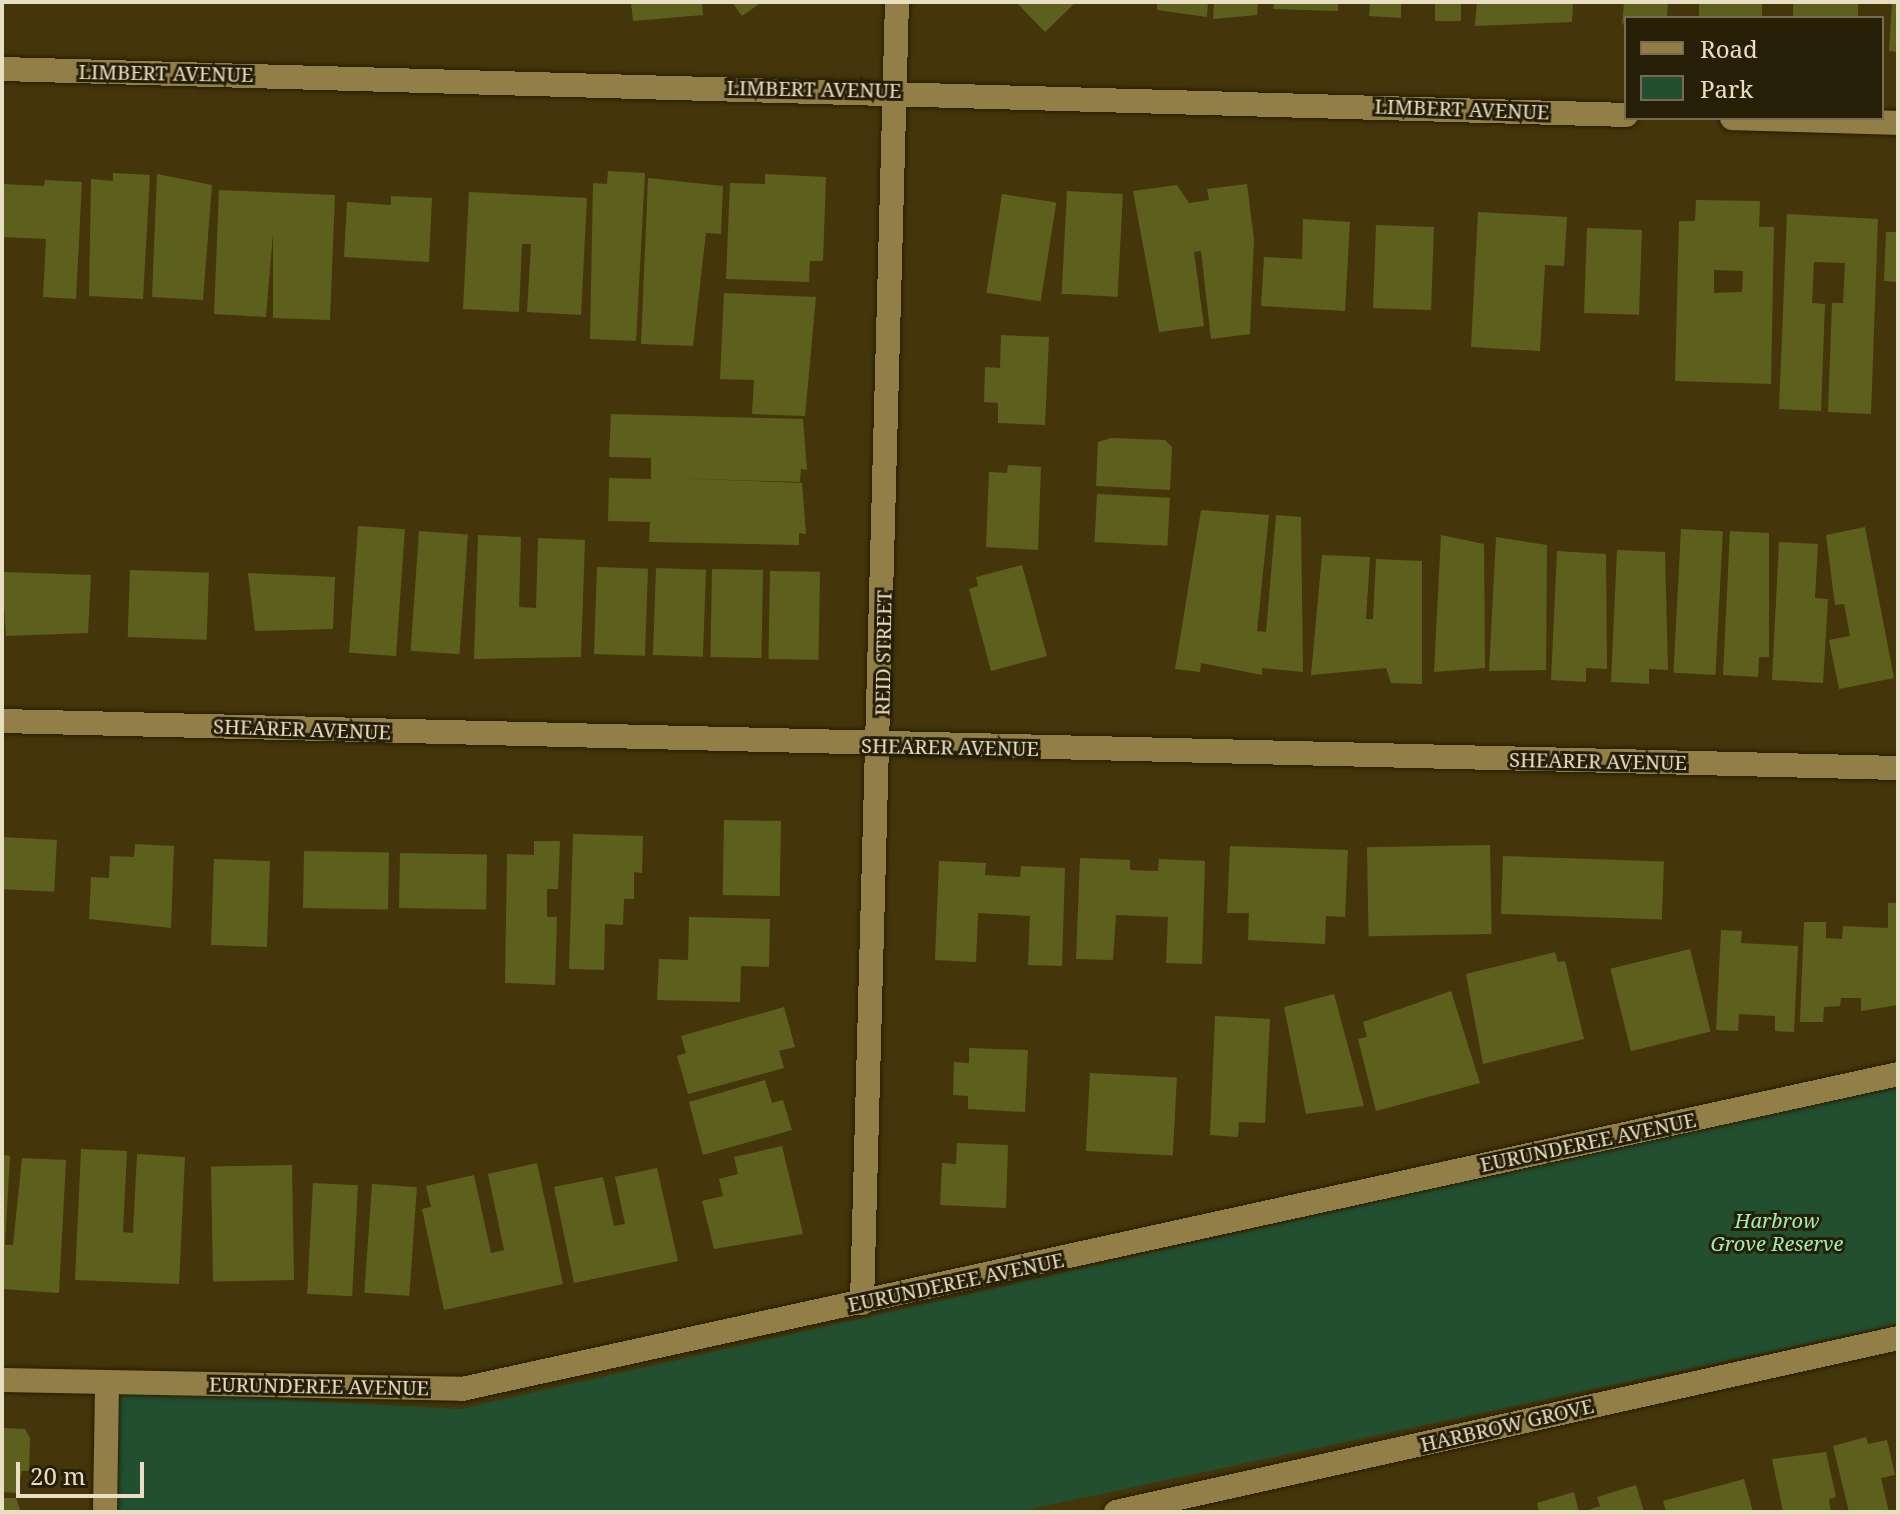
<!DOCTYPE html>
<html>
<head>
<meta charset="utf-8">
<style>
	body { margin:0 }
	#map { position:relative; width:1900px; height:1514px; overflow:hidden; background:#44360a; font-family:"Noto Serif",serif }
	div>[style] { position:absolute }
	[style*='--x'] { left:calc(var(--x)*1px); top:calc(var(--y)*1px); width:calc(var(--w)*1px); rotate:calc(var(--a)*1deg) }
	.green>* { inset:0; background:#214f2f }
	.building>* { inset:0; background:#5d601c; transform-origin:0 0 }
	.roads { filter:drop-shadow(0 0 2px #271e01) drop-shadow(0 0 2px #271e01) }
	.street>* { height:24px; margin:-12px; padding:0 12px; transform-origin:12px; border-radius:12px; background:#917f47 }
	span { translate:-50% -50%; white-space:nowrap; text-align:center; line-height:1.15; -webkit-text-stroke:6px #261e07; paint-order:stroke }
	.street-label { font-size:20px; color:#e8dec2 }
	.park-label { font-size:20px; color:#9cf0b1; font-style:italic }
	.frame { position:absolute; inset:0; border:4px solid #e8dec2; pointer-events:none }
	.legend { position:absolute; left:1624px; top:16px; width:260px; height:104px; box-sizing:border-box; background:#261e07; border:2px solid #746b52; margin:0; padding:10px 14px; list-style:none; font-size:24px; color:#e8dec2 }
	.legend li { display:flex; align-items:center; gap:16px; height:40px }
	.legend b { width:40px; border:2px solid #746b52 }
	.scale { position:absolute; left:16px; top:1462px; width:128px; height:36px; box-sizing:border-box; border:4px solid #e8dec2; border-top:0; padding-left:10px; font-size:24px; line-height:28px; white-space:nowrap; color:#e8dec2; -webkit-text-stroke:6px #261e07; paint-order:stroke }
</style>
</head>
<body>
<div id="map">
	<div class="green">
		<i style="clip-path:polygon(1898px 1084px,1898px 1324px,1017px 1512px,116px 1512px,118px 1391px,460px 1409px)"></i>
	</div>
	<div class="building">
		<i style="clip-path:polygon(631px 2px,702px 2px,703px 15px,633px 21px)"></i>
		<i style="clip-path:polygon(732px 2px,762px 2px,742px 16px)"></i>
		<i style="clip-path:polygon(1016px 2px,1076px 2px,1045px 32px)"></i>
		<i style="clip-path:polygon(1157px 2px,1208px 2px,1207px 17px,1157px 10px)"></i>
		<i style="clip-path:polygon(1214px 2px,1258px 2px,1257px 15px,1213px 19px)"></i>
		<i style="clip-path:polygon(1274px 2px,1338px 2px,1338px 11px,1273px 9px)"></i>
		<i style="clip-path:polygon(1370px 2px,1401px 2px,1401px 18px,1369px 16px)"></i>
		<i style="left:1435px;top:2px;width:26px;height:19px"></i>
		<i style="clip-path:polygon(1477px 2px,1573px 2px,1572px 22px,1475px 26px)"></i>
		<i style="clip-path:polygon(1624px 2px,1668px 2px,1667px 18px,1626px 18px,1622px 26px)"></i>
		<i style="left:1699px;top:2px;width:63px;height:16px"></i>
		<i style="left:1793px;top:2px;width:65px;height:16px"></i>
		<i style="clip-path:polygon(1892px 2px,1898px 2px,1898px 52px,1889px 51px)"></i>
		<i style="clip-path:polygon(608px 171px,645px 173px,636px 341px,590px 339px,593px 183px,607px 184px)"></i>
		<i style="clip-path:polygon(113px 173px,150px 175px,143px 299px,89px 296px,91px 179px,113px 181px)"></i>
		<i style="clip-path:polygon(157px 174px,212px 185px,203px 300px,152px 297px)"></i>
		<i style="clip-path:polygon(765px 174px,826px 177px,823px 261px,810px 261px,809px 282px,726px 279px,730px 183px,765px 184px)"></i>
		<i style="clip-path:polygon(648px 178px,723px 186px,721px 234px,706px 233px,693px 346px,641px 344px)"></i>
		<i style="clip-path:polygon(45px 180px,82px 182px,76px 299px,43px 297px,46px 239px,2px 237px,2px 184px,44px 186px)"></i>
		<i style="clip-path:polygon(1247px 184px,1254px 240px,1250px 334px,1211px 339px,1201px 251px,1194px 252px,1204px 326px,1159px 332px,1133px 191px,1177px 185px,1189px 203px,1209px 200px,1207px 189px)"></i>
		<i style="clip-path:polygon(219px 190px,335px 195px,330px 320px,273px 318px,273px 233px,266px 317px,214px 314px)"></i>
		<i style="left:1067px;top:191px;width:56px;height:103px;rotate:3deg"></i>
		<i style="clip-path:polygon(469px 192px,587px 198px,581px 315px,527px 312px,531px 244px,522px 244px,519px 312px,463px 309px)"></i>
		<i style="left:1002px;top:194px;width:55px;height:100px;rotate:9deg"></i>
		<i style="clip-path:polygon(391px 196px,432px 198px,429px 262px,344px 257px,347px 202px,391px 205px)"></i>
		<i style="clip-path:polygon(evenodd,1696px 200px,1760px 201px,1759px 227px,1774px 227px,1771px 384px,1675px 381px,1679px 221px,1695px 221px,1696px 200px,1714px 270px,1743px 271px,1742px 292px,1714px 293px,1714px 270px)"></i>
		<i style="clip-path:polygon(1478px 212px,1567px 217px,1564px 266px,1545px 265px,1540px 351px,1471px 347px)"></i>
		<i style="clip-path:polygon(1787px 214px,1878px 219px,1871px 414px,1828px 412px,1832px 303px,1843px 303px,1845px 263px,1814px 262px,1812px 303px,1825px 304px,1821px 411px,1779px 409px)"></i>
		<i style="clip-path:polygon(1303px 219px,1350px 222px,1345px 311px,1261px 306px,1264px 257px,1302px 259px)"></i>
		<i style="left:1376px;top:225px;width:58px;height:83px;rotate:2deg"></i>
		<i style="left:1587px;top:228px;width:55px;height:85px;rotate:2deg"></i>
		<i style="clip-path:polygon(1886px 232px,1898px 232px,1898px 282px,1884px 281px)"></i>
		<i style="clip-path:polygon(724px 293px,816px 297px,805px 416px,752px 414px,754px 380px,720px 379px)"></i>
		<i style="clip-path:polygon(1001px 335px,1049px 337px,1045px 425px,998px 423px,998px 403px,984px 402px,985px 367px,1000px 368px)"></i>
		<i style="clip-path:polygon(611px 414px,803px 419px,807px 470px,801px 469px,800px 482px,670px 478px,802px 483px,806px 534px,799px 533px,799px 545px,649px 542px,650px 522px,608px 521px,609px 478px,651px 479px,651px 458px,609px 457px)"></i>
		<i style="clip-path:polygon(1111px 438px,1165px 440px,1172px 447px,1170px 490px,1096px 486px,1098px 442px)"></i>
		<i style="clip-path:polygon(1008px 465px,1041px 467px,1038px 550px,986px 547px,989px 472px,1007px 473px)"></i>
		<i style="left:1097px;top:494px;width:73px;height:48px;rotate:3deg"></i>
		<i style="clip-path:polygon(1201px 510px,1269px 515px,1257px 631px,1266px 632px,1276px 515px,1301px 517px,1303px 672px,1262px 668px,1262px 675px,1201px 663px,1200px 672px,1175px 669px)"></i>
		<i style="left:358px;top:526px;width:47px;height:127px;rotate:4deg"></i>
		<i style="clip-path:polygon(1865px 527px,1894px 678px,1839px 689px,1829px 640px,1850px 636px,1844px 604px,1835px 605px,1826px 535px)"></i>
		<i style="left:1681px;top:529px;width:42px;height:144px;rotate:3deg"></i>
		<i style="left:419px;top:531px;width:49px;height:120px;rotate:4deg"></i>
		<i style="clip-path:polygon(1730px 531px,1769px 533px,1769px 657px,1759px 657px,1758px 677px,1723px 675px)"></i>
		<i style="clip-path:polygon(478px 535px,521px 537px,519px 607px,536px 608px,538px 538px,585px 540px,581px 657px,474px 659px)"></i>
		<i style="clip-path:polygon(1441px 535px,1484px 544px,1485px 668px,1434px 672px)"></i>
		<i style="clip-path:polygon(1496px 537px,1547px 545px,1546px 670px,1489px 671px)"></i>
		<i style="clip-path:polygon(1779px 542px,1818px 544px,1815px 598px,1828px 599px,1823px 683px,1772px 680px)"></i>
		<i style="clip-path:polygon(1617px 550px,1665px 552px,1668px 670px,1649px 669px,1649px 684px,1611px 682px)"></i>
		<i style="clip-path:polygon(1557px 551px,1606px 554px,1607px 669px,1586px 668px,1586px 682px,1551px 680px)"></i>
		<i style="clip-path:polygon(1322px 555px,1370px 557px,1366px 619px,1373px 619px,1376px 559px,1422px 561px,1422px 684px,1391px 683px,1386px 668px,1311px 675px)"></i>
		<i style="clip-path:polygon(1022px 565px,1047px 656px,991px 671px,969px 589px,978px 586px,976px 577px)"></i>
		<i style="left:597px;top:567px;width:51px;height:87px;rotate:2deg"></i>
		<i style="left:656px;top:568px;width:50px;height:87px;rotate:2deg"></i>
		<i style="left:712px;top:569px;width:51px;height:88px;rotate:1deg"></i>
		<i style="left:130px;top:570px;width:79px;height:67px;rotate:2deg"></i>
		<i style="left:770px;top:571px;width:50px;height:88px;rotate:1deg"></i>
		<i style="clip-path:polygon(2px 572px,91px 575px,88px 633px,6px 636px)"></i>
		<i style="clip-path:polygon(248px 573px,335px 577px,333px 629px,255px 631px)"></i>
		<i style="left:724px;top:820px;width:57px;height:75px;rotate:1deg"></i>
		<i style="clip-path:polygon(573px 834px,643px 836px,642px 873px,634px 872px,634px 899px,624px 899px,623px 925px,605px 924px,604px 970px,569px 969px)"></i>
		<i style="left:2px;top:837px;width:55px;height:52px;rotate:3deg"></i>
		<i style="clip-path:polygon(534px 841px,560px 841px,558px 889px,547px 889px,547px 917px,557px 917px,555px 985px,505px 983px,507px 854px,534px 855px)"></i>
		<i style="clip-path:polygon(135px 844px,174px 846px,171px 928px,89px 919px,91px 877px,109px 878px,110px 856px,134px 857px)"></i>
		<i style="left:1490px;top:845px;width:89px;height:123px;rotate:89deg"></i>
		<i style="clip-path:polygon(1230px 846px,1348px 850px,1345px 917px,1326px 916px,1325px 944px,1248px 940px,1249px 913px,1227px 913px)"></i>
		<i style="left:304px;top:851px;width:85px;height:57px;rotate:1deg"></i>
		<i style="left:400px;top:853px;width:87px;height:55px;rotate:1deg"></i>
		<i style="left:1503px;top:856px;width:161px;height:58px;rotate:2deg"></i>
		<i style="clip-path:polygon(1080px 858px,1130px 860px,1130px 870px,1158px 871px,1159px 859px,1205px 861px,1202px 964px,1166px 963px,1168px 917px,1116px 915px,1113px 960px,1076px 959px)"></i>
		<i style="left:214px;top:859px;width:56px;height:86px;rotate:2deg"></i>
		<i style="clip-path:polygon(939px 861px,986px 863px,985px 875px,1020px 877px,1021px 866px,1065px 868px,1062px 966px,1028px 965px,1030px 916px,978px 913px,976px 962px,935px 960px)"></i>
		<i style="clip-path:polygon(1888px 903px,1898px 903px,1898px 1005px,1861px 1011px,1861px 998px,1841px 998px,1840px 1006px,1824px 1007px,1823px 1022px,1800px 1022px,1804px 922px,1826px 922px,1826px 938px,1842px 939px,1843px 926px,1888px 928px)"></i>
		<i style="clip-path:polygon(689px 917px,770px 919px,769px 967px,741px 966px,740px 1002px,657px 1000px,659px 959px,688px 960px)"></i>
		<i style="clip-path:polygon(1721px 930px,1742px 931px,1741px 943px,1798px 946px,1794px 1032px,1775px 1031px,1775px 1016px,1739px 1014px,1738px 1031px,1716px 1030px)"></i>
		<i style="left:1690px;top:949px;width:85px;height:82px;rotate:76deg"></i>
		<i style="clip-path:polygon(1555px 952px,1558px 962px,1565px 961px,1584px 1039px,1483px 1064px,1466px 974px)"></i>
		<i style="clip-path:polygon(1451px 991px,1480px 1083px,1376px 1111px,1358px 1039px,1367px 1037px,1363px 1022px)"></i>
		<i style="clip-path:polygon(1334px 994px,1364px 1106px,1306px 1114px,1284px 1007px)"></i>
		<i style="clip-path:polygon(784px 1007px,795px 1047px,779px 1051px,784px 1068px,688px 1094px,677px 1056px,686px 1053px,681px 1036px)"></i>
		<i style="clip-path:polygon(1215px 1016px,1270px 1019px,1265px 1123px,1239px 1122px,1238px 1137px,1210px 1135px)"></i>
		<i style="clip-path:polygon(969px 1048px,1028px 1050px,1025px 1112px,968px 1109px,968px 1096px,953px 1095px,954px 1062px,969px 1063px)"></i>
		<i style="left:1090px;top:1073px;width:87px;height:78px;rotate:3deg"></i>
		<i style="clip-path:polygon(765px 1080px,772px 1103px,783px 1100px,792px 1130px,703px 1155px,689px 1102px)"></i>
		<i style="clip-path:polygon(957px 1143px,1008px 1145px,1006px 1208px,940px 1205px,942px 1163px,956px 1164px)"></i>
		<i style="clip-path:polygon(782px 1146px,803px 1234px,714px 1249px,702px 1201px,723px 1196px,719px 1179px,738px 1174px,734px 1157px)"></i>
		<i style="clip-path:polygon(81px 1149px,127px 1151px,123px 1232px,133px 1233px,137px 1154px,185px 1157px,179px 1284px,75px 1280px)"></i>
		<i style="clip-path:polygon(2px 1155px,10px 1156px,5px 1245px,13px 1245px,22px 1158px,66px 1160px,59px 1293px,2px 1289px)"></i>
		<i style="clip-path:polygon(537px 1163px,563px 1284px,444px 1310px,422px 1209px,431px 1207px,426px 1186px,474px 1175px,491px 1253px,504px 1250px,488px 1174px)"></i>
		<i style="left:292px;top:1165px;width:115px;height:81px;rotate:89deg"></i>
		<i style="clip-path:polygon(657px 1168px,678px 1261px,574px 1283px,554px 1187px,603px 1177px,614px 1226px,625px 1224px,615px 1177px)"></i>
		<i style="left:313px;top:1183px;width:45px;height:111px;rotate:3deg"></i>
		<i style="left:372px;top:1184px;width:45px;height:109px;rotate:4deg"></i>
		<i style="clip-path:polygon(2px 1428px,25px 1429px,30px 1438px,29px 1471px,22px 1471px,17px 1493px,2px 1492px)"></i>
		<i style="clip-path:polygon(1866px 1437px,1868px 1444px,1887px 1440px,1895px 1475px,1881px 1478px,1889px 1512px,1849px 1512px,1833px 1446px)"></i>
		<i style="clip-path:polygon(1826px 1452px,1836px 1497px,1829px 1499px,1831px 1512px,1783px 1512px,1772px 1459px)"></i>
		<i style="clip-path:polygon(1744px 1479px,1753px 1512px,1666px 1512px,1663px 1501px)"></i>
		<i style="clip-path:polygon(1636px 1485px,1644px 1512px,1583px 1512px,1600px 1506px,1597px 1497px)"></i>
		<i style="clip-path:polygon(1574px 1492px,1579px 1512px,1539px 1512px,1537px 1503px)"></i>
		<i style="clip-path:polygon(2px 1498px,16px 1498px,21px 1512px,2px 1512px)"></i>
	</div>
	<div class="roads">
		<div class="street">
			<i style="--x:2;--y:69;--w:1625;--a:1.62"></i>
			<i style="--x:1732;--y:118;--w:166;--a:1.7"></i>
			<i style="--x:2;--y:721;--w:1897;--a:1.42"></i>
			<i style="--x:862;--y:1303;--w:1301;--a:-88.46"></i>
			<i style="--x:2;--y:1380;--w:460;--a:1.1"></i>
			<i style="--x:462;--y:1389;--w:1470;--a:-12.37"></i>
			<i style="--x:105;--y:1512;--w:130;--a:-89.1"></i>
			<i style="--x:1116;--y:1512;--w:801;--a:-12.54"></i>
		</div>
	</div>
	<div class="street-label">
		<span style="left:166px;top:73px;rotate:1deg">LIMBERT AVENUE</span>
		<span style="left:814px;top:89px;rotate:1deg">LIMBERT AVENUE</span>
		<span style="left:1462px;top:109px;rotate:2deg">LIMBERT AVENUE</span>
		<span style="left:883px;top:653px;rotate:-89deg">REID STREET</span>
		<span style="left:302px;top:729px;rotate:2deg">SHEARER AVENUE</span>
		<span style="left:950px;top:747px;rotate:1deg">SHEARER AVENUE</span>
		<span style="left:1598px;top:761px;rotate:1deg">SHEARER AVENUE</span>
		<span style="left:1588px;top:1142px;rotate:-12deg">EURUNDEREE AVENUE</span>
		<span style="left:956px;top:1282px;rotate:-12deg">EURUNDEREE AVENUE</span>
		<span style="left:319px;top:1386px;rotate:1deg">EURUNDEREE AVENUE</span>
		<span style="left:1507px;top:1425px;rotate:-13deg">HARBROW GROVE</span>
	</div>
	<div class="park-label">
		<span style="left:1777px;top:1232px">Harbrow<br>Grove Reserve</span>
	</div>
	<div class="frame"></div>
	<ul class="legend">
	<li><b style="height:10px;background:#917f47"></b>Road</li>
	<li><b style="height:22px;background:#214f2f"></b>Park</li>
	</ul>
	<div class="scale">20 m</div>
</div>
</body>
</html>
